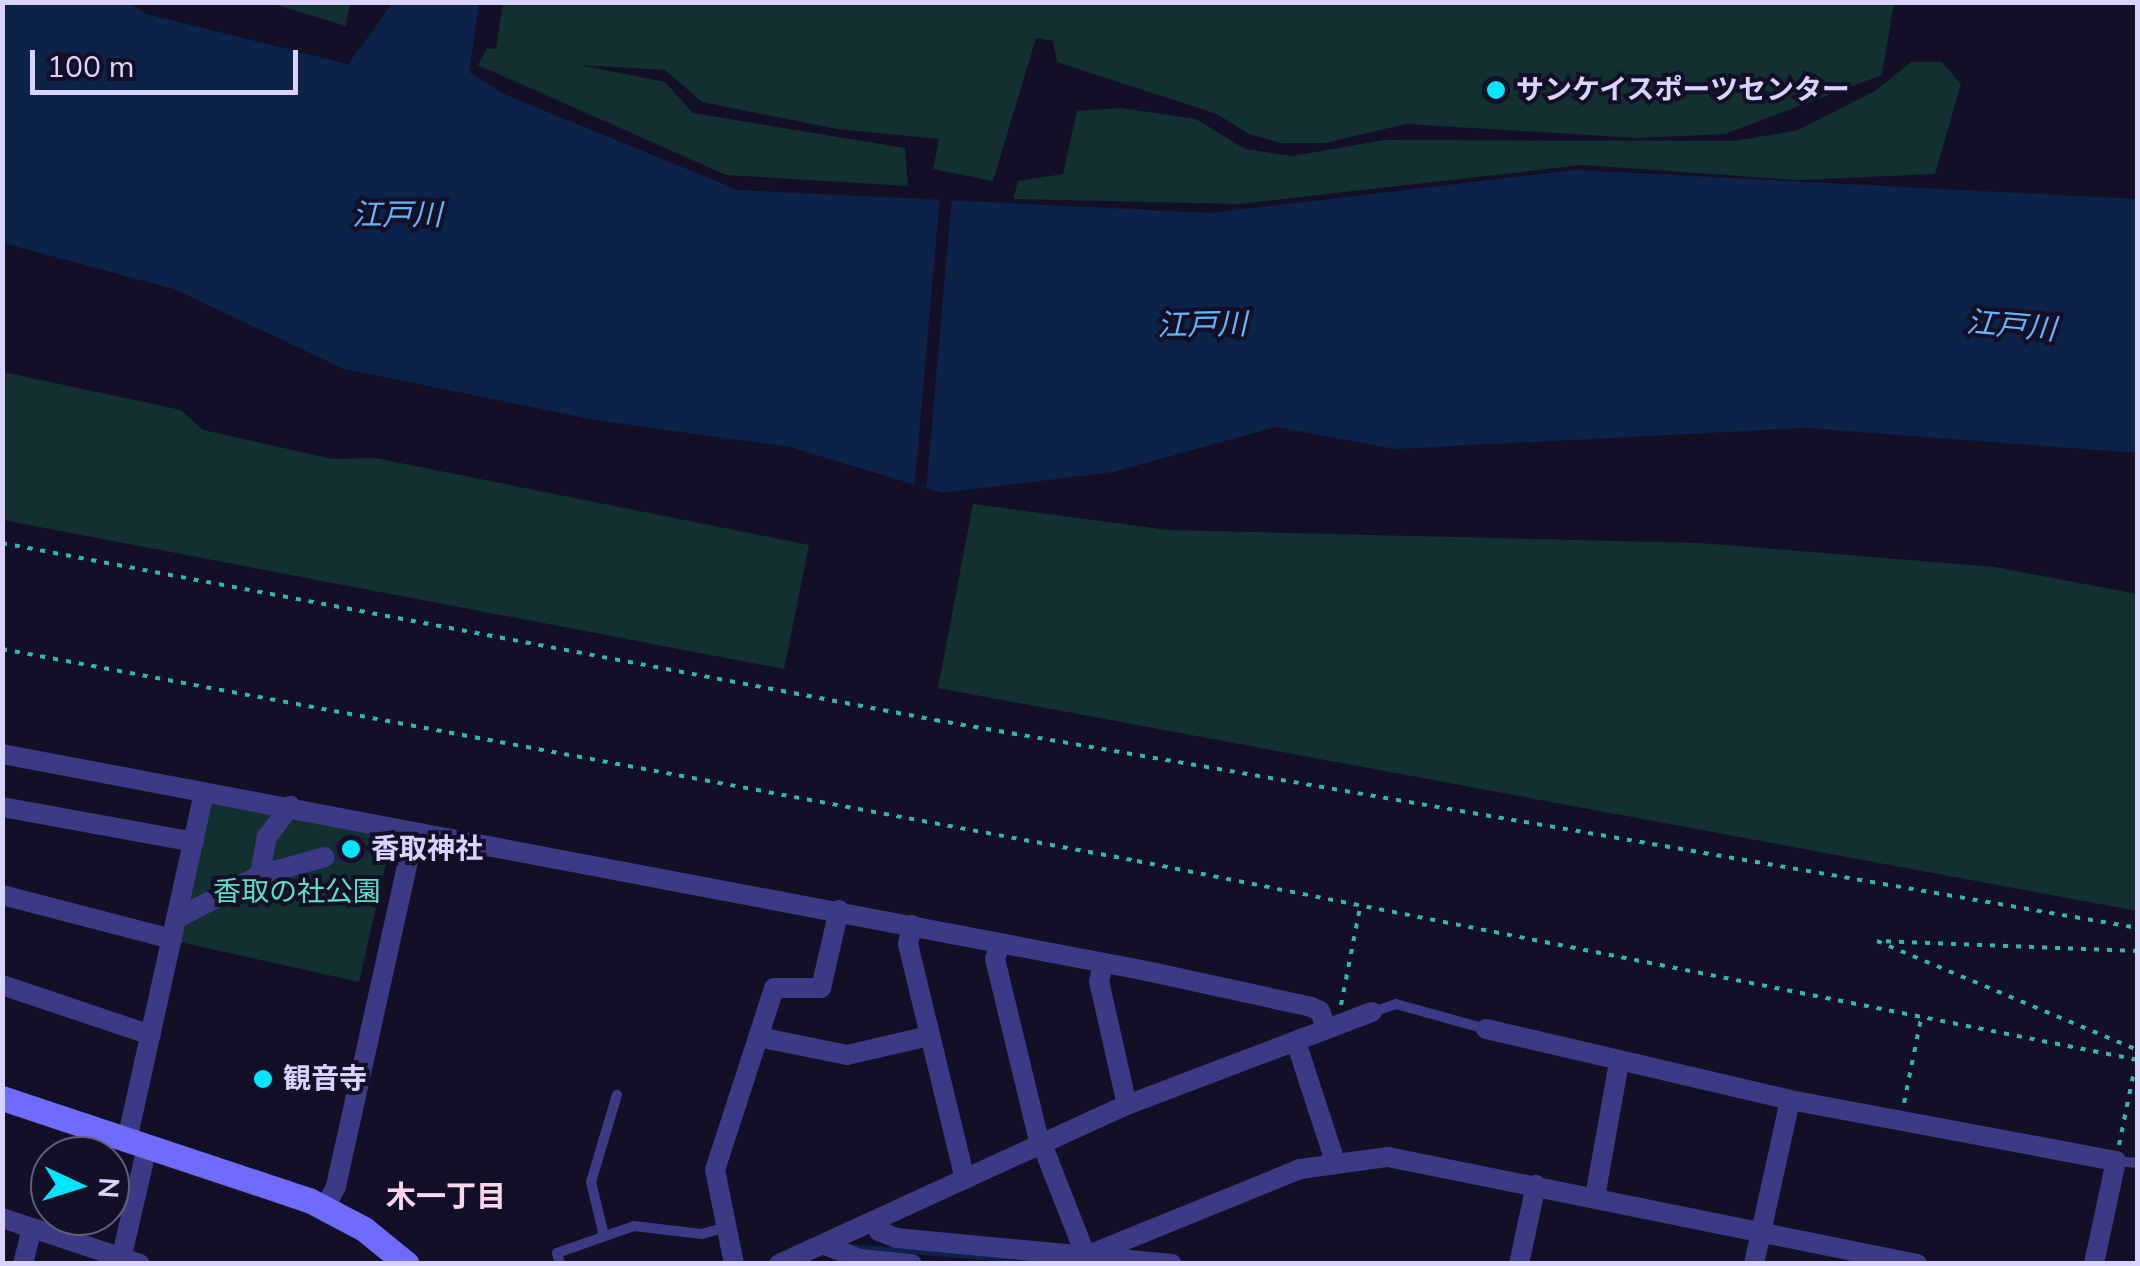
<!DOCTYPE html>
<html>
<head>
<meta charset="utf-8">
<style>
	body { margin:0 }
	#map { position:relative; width:2140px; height:1266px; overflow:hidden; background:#130f26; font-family:"Nunito Sans","Noto Sans JP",sans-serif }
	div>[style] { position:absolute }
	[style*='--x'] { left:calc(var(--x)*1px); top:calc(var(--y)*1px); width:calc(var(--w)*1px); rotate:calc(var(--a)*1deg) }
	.green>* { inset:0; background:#12302f }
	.water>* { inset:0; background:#0c2248 }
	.pier>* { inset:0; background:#130f26; transform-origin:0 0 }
	.stream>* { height:5px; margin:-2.5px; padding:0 2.5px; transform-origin:2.5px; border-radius:2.5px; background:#0c2248 }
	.building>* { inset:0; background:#241b47 }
	.path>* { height:4px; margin-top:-2px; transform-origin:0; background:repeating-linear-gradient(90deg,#2fb8b0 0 5px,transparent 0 13px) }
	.lane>* { height:10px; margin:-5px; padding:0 5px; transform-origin:5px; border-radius:5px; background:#3d3a85 }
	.street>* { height:20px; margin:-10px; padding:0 10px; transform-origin:10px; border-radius:10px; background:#3d3a85 }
	.secondary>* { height:25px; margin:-12.5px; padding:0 12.5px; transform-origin:12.5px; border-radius:12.5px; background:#6f6bff }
	.dots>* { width:28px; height:28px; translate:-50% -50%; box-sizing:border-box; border:5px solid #130f26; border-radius:50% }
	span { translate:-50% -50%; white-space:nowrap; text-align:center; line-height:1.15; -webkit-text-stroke:8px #130f26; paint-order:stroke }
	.poi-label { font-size:28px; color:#d9d4ff; font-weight:700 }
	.left { translate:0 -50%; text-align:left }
	.park-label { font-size:28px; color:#5fe0c0 }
	.water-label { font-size:30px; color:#62b6ff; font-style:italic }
	.neighbourhood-label { font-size:30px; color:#ffd6f0; font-weight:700 }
	.frame { position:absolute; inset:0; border:5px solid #d9d4ff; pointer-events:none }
	.north { position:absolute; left:30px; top:1136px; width:100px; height:100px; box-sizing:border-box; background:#130f26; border:2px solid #625e7d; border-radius:50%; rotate:94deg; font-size:28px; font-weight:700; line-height:40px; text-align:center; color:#d9d4ff }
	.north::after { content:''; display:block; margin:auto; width:35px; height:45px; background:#00e5ff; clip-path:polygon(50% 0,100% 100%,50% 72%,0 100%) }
	.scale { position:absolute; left:30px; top:50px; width:268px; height:45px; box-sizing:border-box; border:5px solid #d9d4ff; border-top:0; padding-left:12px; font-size:30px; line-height:35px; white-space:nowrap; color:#d9d4ff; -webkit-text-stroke:8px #130f26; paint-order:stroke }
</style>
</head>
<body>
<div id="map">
	<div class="green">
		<i style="clip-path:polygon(270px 3px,350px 2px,350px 3px,346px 26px)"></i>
		<i style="clip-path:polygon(503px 3px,503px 2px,1894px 3px,1882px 75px,1725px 134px,1638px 138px,1406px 124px,1325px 143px,1281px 143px,1249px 134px,1217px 114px,1057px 62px,1053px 41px,1036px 38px,993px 181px,933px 169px,939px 139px,837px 129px,702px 102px,665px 70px,579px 65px,665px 82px,693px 113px,905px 148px,908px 186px,726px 175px,478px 65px,487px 48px,496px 49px)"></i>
		<i style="clip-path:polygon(1911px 62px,1942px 62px,1961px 84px,1935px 174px,1797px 180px,1582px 165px,1240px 204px,1013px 199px,1018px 181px,1063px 174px,1077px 111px,1121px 108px,1196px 119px,1245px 149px,1292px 156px,1384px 140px,1735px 141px,1798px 130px,1875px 91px)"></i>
		<i style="clip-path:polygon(3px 372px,181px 410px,203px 430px,333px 459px,375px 458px,809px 545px,784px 669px,3px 520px)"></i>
		<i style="clip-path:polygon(973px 504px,1168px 530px,1700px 543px,1995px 567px,2137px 594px,2137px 911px,938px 688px)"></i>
		<i style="clip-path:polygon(212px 799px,356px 828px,391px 841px,359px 982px,180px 942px)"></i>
	</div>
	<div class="water">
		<i style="clip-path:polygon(2px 3px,129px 3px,146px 14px,348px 64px,393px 3px,479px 3px,469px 72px,506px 95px,738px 190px,1211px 213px,1575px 170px,2137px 199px,2137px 453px,1806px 428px,1395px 449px,1276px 427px,1113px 472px,942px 493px,790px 447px,596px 420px,344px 369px,174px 289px,3px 243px)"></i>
	</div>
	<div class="pier">
		<i style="left:940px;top:195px;width:12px;height:291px;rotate:5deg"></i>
	</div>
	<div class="stream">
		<i style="--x:852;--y:1246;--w:190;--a:4.8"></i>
	</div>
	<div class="building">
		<i style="clip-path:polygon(351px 838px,365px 841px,368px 856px,339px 863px,333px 842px)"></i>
	</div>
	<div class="path">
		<i style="--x:2;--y:543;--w:950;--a:10.74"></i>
		<i style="--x:935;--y:720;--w:1221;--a:9.81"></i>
		<i style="--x:2;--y:649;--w:1155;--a:10.58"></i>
		<i style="--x:1137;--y:861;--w:1021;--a:11.24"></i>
		<i style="--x:2138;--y:951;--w:261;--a:-177.8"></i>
		<i style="--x:1877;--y:941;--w:283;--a:22.7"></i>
		<i style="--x:1341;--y:1005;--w:100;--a:-79"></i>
		<i style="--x:2138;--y:1053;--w:19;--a:90"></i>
		<i style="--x:1904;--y:1103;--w:86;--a:-78.6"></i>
		<i style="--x:2119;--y:1145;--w:76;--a:-78.5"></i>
	</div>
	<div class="lane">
		<i style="--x:1372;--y:1012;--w:25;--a:-18"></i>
		<i style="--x:1396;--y:1004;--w:93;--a:15.5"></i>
		<i style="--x:2116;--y:1161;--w:22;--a:5"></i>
		<i style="--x:604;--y:1236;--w:56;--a:-103.5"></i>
		<i style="--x:591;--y:1182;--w:91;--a:-73.4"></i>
		<i style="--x:560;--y:1264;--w:11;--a:-105"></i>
		<i style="--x:557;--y:1253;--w:82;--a:-19.3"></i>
		<i style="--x:634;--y:1226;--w:68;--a:6.7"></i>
		<i style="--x:702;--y:1234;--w:25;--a:-16"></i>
	</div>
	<div class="street">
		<i style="--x:2;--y:754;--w:1160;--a:10.73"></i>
		<i style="--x:1142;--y:970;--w:173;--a:12.3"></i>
		<i style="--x:1311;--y:1007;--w:10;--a:24"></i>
		<i style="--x:1320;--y:1011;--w:18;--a:71"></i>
		<i style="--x:2;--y:807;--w:195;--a:10.3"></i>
		<i style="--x:260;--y:875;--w:39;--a:-80"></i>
		<i style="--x:267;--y:837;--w:39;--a:-53"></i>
		<i style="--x:2;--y:895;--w:176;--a:14.5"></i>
		<i style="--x:176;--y:919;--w:95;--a:-27.6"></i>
		<i style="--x:260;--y:875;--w:67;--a:-15.5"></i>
		<i style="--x:912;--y:925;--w:19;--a:102"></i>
		<i style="--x:908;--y:944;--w:242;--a:76.4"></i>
		<i style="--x:999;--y:947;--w:13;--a:108"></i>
		<i style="--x:995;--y:959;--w:191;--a:76.4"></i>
		<i style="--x:1103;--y:964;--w:17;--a:103"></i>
		<i style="--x:1099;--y:981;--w:127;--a:77.3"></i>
		<i style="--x:2;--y:985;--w:157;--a:18.6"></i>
		<i style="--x:1486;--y:1029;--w:312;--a:13.1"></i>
		<i style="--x:1790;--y:1100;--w:332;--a:10.6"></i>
		<i style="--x:2116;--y:1161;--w:105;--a:102.1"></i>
		<i style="--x:758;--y:1037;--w:91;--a:11.4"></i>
		<i style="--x:847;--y:1055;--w:84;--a:-13"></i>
		<i style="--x:1296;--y:1042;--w:125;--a:71.9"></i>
		<i style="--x:127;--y:1140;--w:356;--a:-77.5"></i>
		<i style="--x:1042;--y:1144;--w:120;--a:68.6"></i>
		<i style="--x:1086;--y:1256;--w:231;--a:-22.1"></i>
		<i style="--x:1300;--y:1169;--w:89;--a:-7.8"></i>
		<i style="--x:1388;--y:1157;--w:540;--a:11.43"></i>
		<i style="--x:1595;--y:1197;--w:137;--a:-79.9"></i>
		<i style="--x:325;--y:1208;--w:25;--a:-63"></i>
		<i style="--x:336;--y:1186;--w:362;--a:-77.5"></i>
		<i style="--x:2;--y:1218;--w:145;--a:18.4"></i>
		<i style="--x:875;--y:1222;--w:10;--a:66"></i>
		<i style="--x:879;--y:1231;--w:18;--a:22"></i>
		<i style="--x:896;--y:1238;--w:277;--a:5.4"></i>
		<i style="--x:825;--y:1245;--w:38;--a:22"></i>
		<i style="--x:860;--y:1259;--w:52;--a:5.5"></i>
		<i style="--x:23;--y:1264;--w:37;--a:-76"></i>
		<i style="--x:120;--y:1264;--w:120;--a:-77"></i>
		<i style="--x:734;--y:1264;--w:96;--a:-101.4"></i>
		<i style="--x:715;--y:1170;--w:191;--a:-72"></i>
		<i style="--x:774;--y:988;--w:47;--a:0"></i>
		<i style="--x:821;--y:988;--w:80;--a:-77"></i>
		<i style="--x:779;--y:1264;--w:383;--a:-24.6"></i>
		<i style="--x:1127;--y:1105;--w:262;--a:-20.8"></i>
		<i style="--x:1519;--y:1264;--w:81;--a:-77.9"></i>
		<i style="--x:1754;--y:1264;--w:168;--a:-77.6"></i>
	</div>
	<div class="secondary">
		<i style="--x:2;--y:1098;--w:324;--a:18.4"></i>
		<i style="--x:309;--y:1200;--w:62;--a:27.8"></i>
		<i style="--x:364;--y:1229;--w:55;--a:39.1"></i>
	</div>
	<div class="dots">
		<i style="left:1496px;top:90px;background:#00e5ff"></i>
		<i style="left:351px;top:849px;background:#00e5ff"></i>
		<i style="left:263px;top:1079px;background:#00e5ff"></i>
	</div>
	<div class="poi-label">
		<span class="left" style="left:1516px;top:90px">サンケイスポーツセンター</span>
		<span class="left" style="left:371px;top:849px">香取神社</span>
		<span class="left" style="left:283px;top:1079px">観音寺</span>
	</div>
	<div class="park-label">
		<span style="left:297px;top:892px">香取の社公園</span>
	</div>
	<div class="water-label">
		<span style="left:397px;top:216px">江戸川</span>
		<span style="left:1202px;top:326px;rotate:-1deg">江戸川</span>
		<span style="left:2011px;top:327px;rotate:5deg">江戸川</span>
	</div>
	<div class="neighbourhood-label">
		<span style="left:446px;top:1198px">木一丁目</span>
	</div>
	<div class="frame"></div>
	<div class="north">N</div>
	<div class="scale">100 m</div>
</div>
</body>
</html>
